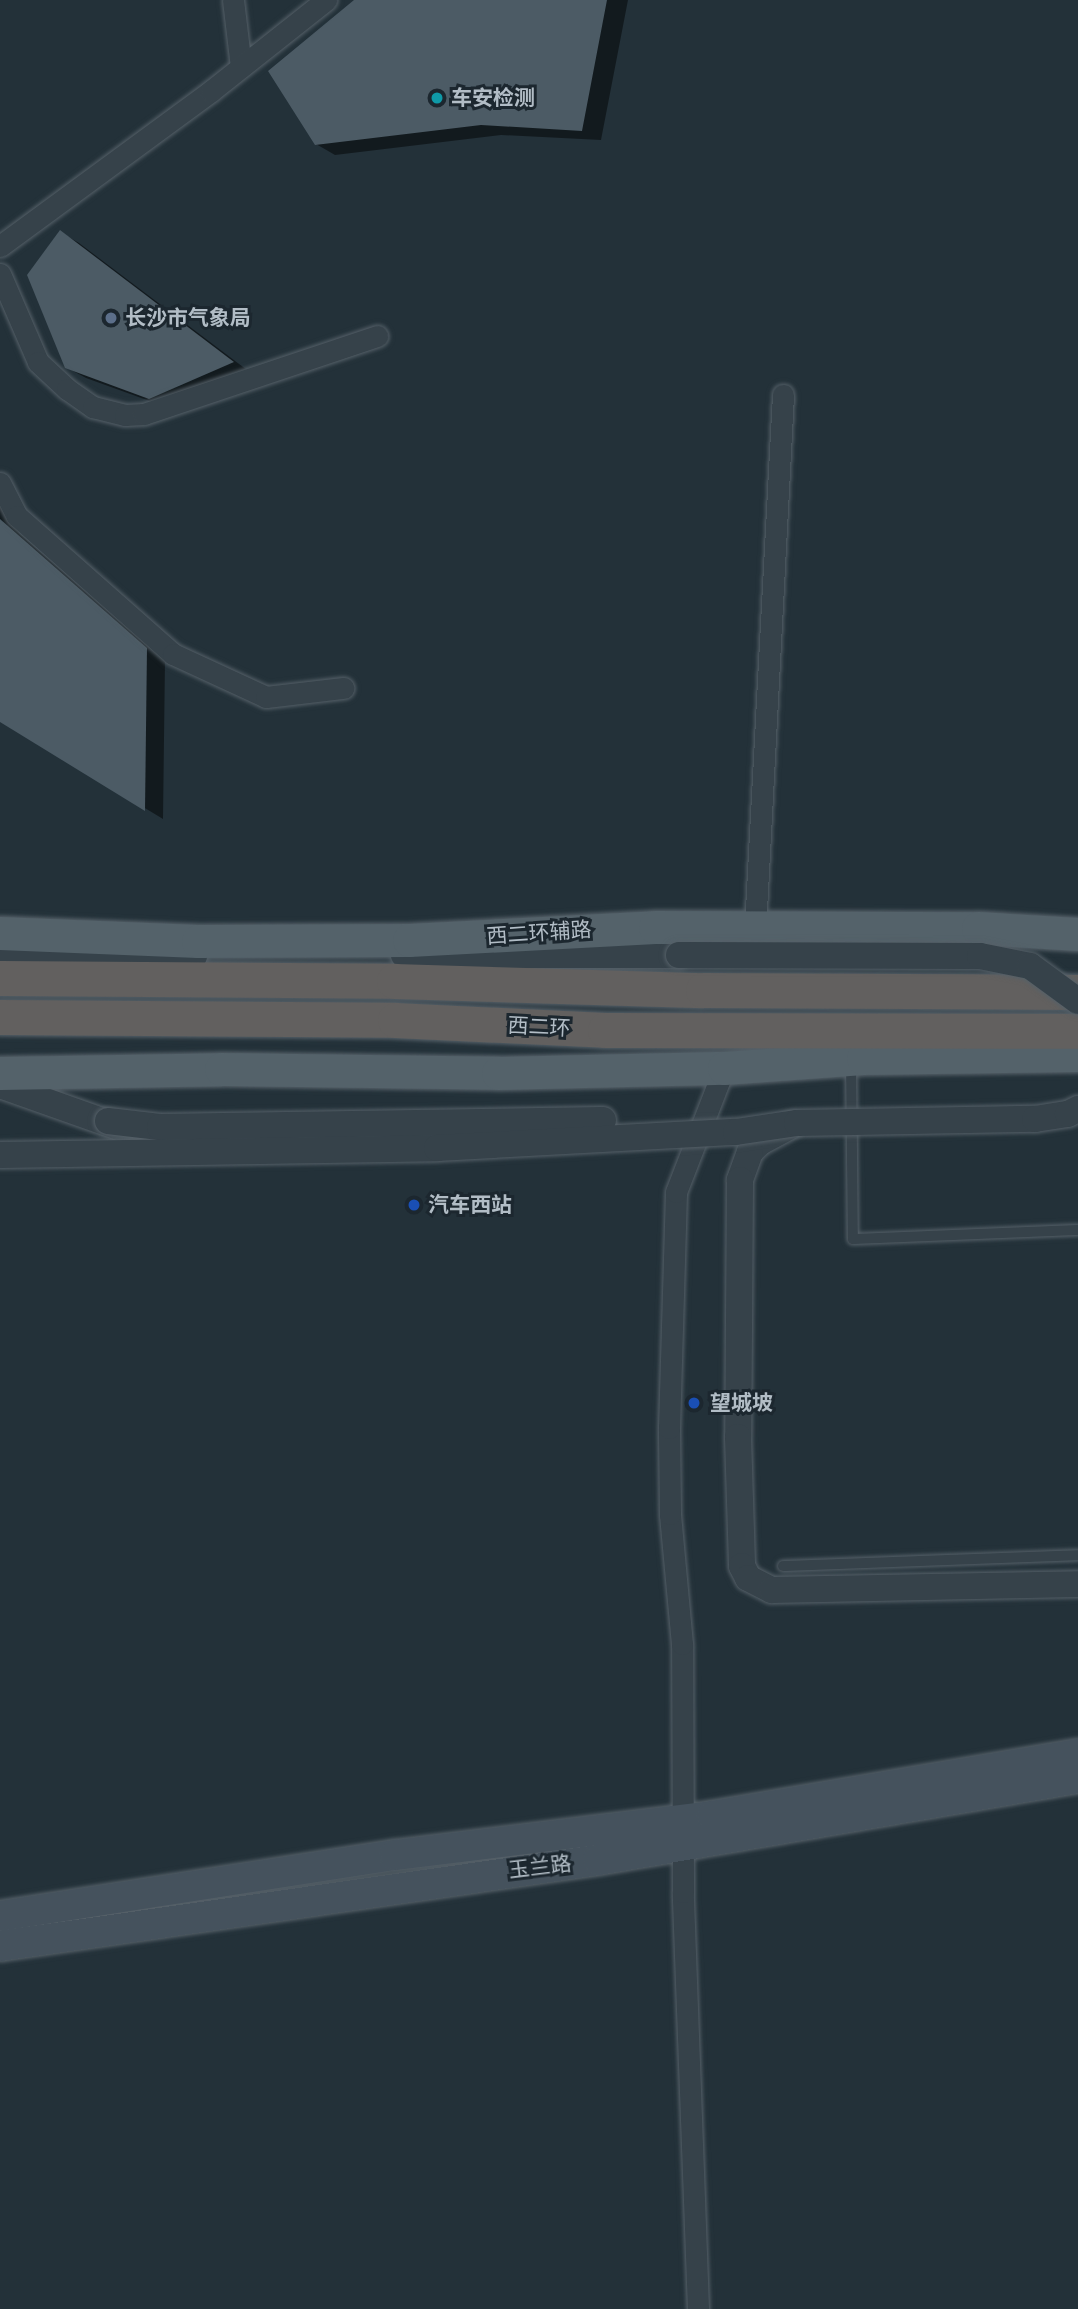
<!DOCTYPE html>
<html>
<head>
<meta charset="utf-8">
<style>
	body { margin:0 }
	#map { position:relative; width:1078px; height:2309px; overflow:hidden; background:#233139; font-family:Roboto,"Noto Sans SC",sans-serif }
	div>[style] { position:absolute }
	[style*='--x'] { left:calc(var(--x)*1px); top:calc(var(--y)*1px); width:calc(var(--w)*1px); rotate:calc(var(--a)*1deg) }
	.shadow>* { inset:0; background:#0007 }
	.building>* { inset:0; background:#4c5b65 }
	.roads { filter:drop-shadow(0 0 2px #556068) drop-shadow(0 0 2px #556068) }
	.service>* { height:10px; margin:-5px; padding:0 5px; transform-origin:5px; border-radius:5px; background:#36424a }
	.minor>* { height:21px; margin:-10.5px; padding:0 10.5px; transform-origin:10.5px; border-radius:10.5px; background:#36424a }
	.tertiary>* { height:26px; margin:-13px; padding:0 13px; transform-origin:13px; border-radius:13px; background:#36424a }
	.secondary>* { height:30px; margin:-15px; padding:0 15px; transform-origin:15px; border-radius:15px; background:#45525d }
	.primary>* { height:33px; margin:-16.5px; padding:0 16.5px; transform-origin:16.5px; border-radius:16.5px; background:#54626a }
	.trunk>* { height:35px; margin:-17.5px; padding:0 17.5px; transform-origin:17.5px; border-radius:17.5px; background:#62605f }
	.bridges { filter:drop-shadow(0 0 2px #556068) drop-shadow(0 0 2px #556068) }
	.tertiary-bridge>* { height:26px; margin:-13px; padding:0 13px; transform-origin:13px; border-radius:13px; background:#36424a }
	.dots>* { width:19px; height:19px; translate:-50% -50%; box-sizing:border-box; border:4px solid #1c272f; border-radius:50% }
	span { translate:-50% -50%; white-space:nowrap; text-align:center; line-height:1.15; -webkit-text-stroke:6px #1c272f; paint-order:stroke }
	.poi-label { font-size:21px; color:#b2bdc6; font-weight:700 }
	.left { translate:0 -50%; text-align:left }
	.street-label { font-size:21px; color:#b2bdc6 }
</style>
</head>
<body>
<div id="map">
	<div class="shadow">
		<i style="clip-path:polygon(357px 0,628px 0,601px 140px,501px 135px,335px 155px,316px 144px)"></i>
		<i style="clip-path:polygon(60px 232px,79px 243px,251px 373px,169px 408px,86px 378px,66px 367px)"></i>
		<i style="clip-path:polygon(0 477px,19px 533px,165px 661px,163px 819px,0 720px)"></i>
	</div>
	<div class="building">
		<i style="clip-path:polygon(354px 0,607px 0,582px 131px,481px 125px,315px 145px,268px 71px)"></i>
		<i style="clip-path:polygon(60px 230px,234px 362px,149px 399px,65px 368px,27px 275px)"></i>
		<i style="clip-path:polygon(0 519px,147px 648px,145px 811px,0 722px)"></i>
	</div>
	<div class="roads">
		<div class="service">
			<i style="--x:851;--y:1061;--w:178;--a:89.4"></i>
			<i style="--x:853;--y:1239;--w:225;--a:-2.3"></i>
			<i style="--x:783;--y:1566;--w:295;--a:-2.1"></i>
		</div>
		<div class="minor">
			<i style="--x:233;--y:0;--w:67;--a:83.2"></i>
			<i style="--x:0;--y:246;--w:262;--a:-36.3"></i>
			<i style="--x:211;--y:91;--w:147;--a:-38.4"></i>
			<i style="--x:0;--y:274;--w:96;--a:66.6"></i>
			<i style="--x:38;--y:362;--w:40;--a:43"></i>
			<i style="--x:67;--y:389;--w:32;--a:35"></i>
			<i style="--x:93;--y:407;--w:33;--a:14"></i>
			<i style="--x:125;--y:415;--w:19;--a:-3"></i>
			<i style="--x:144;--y:414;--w:246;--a:-18.5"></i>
			<i style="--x:0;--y:483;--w:37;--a:63"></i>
			<i style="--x:17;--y:516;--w:208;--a:41.5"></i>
			<i style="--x:173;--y:654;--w:102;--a:24.8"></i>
			<i style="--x:266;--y:697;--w:78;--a:-6.7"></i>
			<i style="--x:755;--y:929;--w:535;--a:-87"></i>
			<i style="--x:698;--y:2309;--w:417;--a:-92.1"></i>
			<i style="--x:683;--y:1892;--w:248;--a:-90.2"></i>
			<i style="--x:682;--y:1644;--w:131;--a:-95.3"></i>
			<i style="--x:670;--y:1514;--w:86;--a:-90.7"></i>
			<i style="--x:669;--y:1428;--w:236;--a:-88.3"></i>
			<i style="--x:676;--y:1192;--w:133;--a:-68.8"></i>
		</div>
		<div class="tertiary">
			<i style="--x:404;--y:955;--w:275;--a:0"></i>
			<i style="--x:0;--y:956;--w:194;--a:0"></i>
			<i style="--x:0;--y:1085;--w:135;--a:19.5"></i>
			<i style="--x:792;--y:1125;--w:36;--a:152"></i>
			<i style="--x:760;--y:1142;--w:14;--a:135"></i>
			<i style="--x:750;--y:1152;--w:30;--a:110"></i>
			<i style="--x:740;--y:1180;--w:257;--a:90.4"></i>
			<i style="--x:738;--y:1437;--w:129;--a:88.2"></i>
			<i style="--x:742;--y:1566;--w:13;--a:63"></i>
			<i style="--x:748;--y:1578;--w:27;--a:27"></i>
			<i style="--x:772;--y:1590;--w:306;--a:-1.1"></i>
		</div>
		<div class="secondary">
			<i style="--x:0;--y:1916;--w:400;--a:-8.8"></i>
			<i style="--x:395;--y:1855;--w:319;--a:-7"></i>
			<i style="--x:712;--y:1816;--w:371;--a:-9.6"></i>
			<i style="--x:0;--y:1946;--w:604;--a:-8.18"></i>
			<i style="--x:598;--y:1860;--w:487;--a:-9.7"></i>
		</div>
		<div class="primary">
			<i style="--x:0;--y:933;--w:198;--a:2.3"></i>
			<i style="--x:198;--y:941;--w:211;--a:-0.3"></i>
			<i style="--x:409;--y:940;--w:246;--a:-3"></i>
			<i style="--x:655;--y:927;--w:323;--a:0.2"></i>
			<i style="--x:978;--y:928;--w:100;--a:3.4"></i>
			<i style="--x:0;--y:1073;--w:221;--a:-1"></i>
			<i style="--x:221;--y:1069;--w:277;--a:0.8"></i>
			<i style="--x:498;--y:1073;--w:226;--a:-1.3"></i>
			<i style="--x:724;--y:1068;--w:139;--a:-4.1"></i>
			<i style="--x:863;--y:1058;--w:215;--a:-0.8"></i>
		</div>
		<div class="trunk">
			<i style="--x:0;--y:978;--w:394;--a:0.4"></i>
			<i style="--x:394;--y:981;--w:309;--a:1.7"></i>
			<i style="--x:703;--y:990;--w:375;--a:0.3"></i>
			<i style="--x:0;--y:1017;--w:395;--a:0.4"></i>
			<i style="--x:395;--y:1020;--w:210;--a:2.7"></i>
			<i style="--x:605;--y:1030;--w:473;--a:0.1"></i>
		</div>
	</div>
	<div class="bridges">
		<div class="tertiary-bridge">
			<i style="--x:679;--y:955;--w:301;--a:0.2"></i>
			<i style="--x:980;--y:956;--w:51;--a:11.3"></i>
			<i style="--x:1030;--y:966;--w:59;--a:36.1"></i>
			<i style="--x:108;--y:1121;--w:52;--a:6.6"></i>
			<i style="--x:160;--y:1127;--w:443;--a:-0.9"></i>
			<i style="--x:0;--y:1155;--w:437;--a:-0.9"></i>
			<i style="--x:437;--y:1148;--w:299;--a:-3.1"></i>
			<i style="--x:736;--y:1132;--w:62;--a:-8.4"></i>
			<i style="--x:797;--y:1123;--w:238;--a:-1"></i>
			<i style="--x:1035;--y:1119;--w:33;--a:-9"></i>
			<i style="--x:1068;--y:1114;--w:11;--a:-27"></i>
		</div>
	</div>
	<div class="dots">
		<i style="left:437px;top:98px;background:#0f9aa8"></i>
		<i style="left:111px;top:318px;background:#5c6f8a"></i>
		<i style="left:414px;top:1205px;background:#1a4fb4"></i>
		<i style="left:694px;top:1403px;background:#1a4fb4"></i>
	</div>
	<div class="poi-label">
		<span class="left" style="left:451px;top:98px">车安检测</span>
		<span class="left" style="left:125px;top:318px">长沙市气象局</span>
		<span class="left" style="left:428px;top:1205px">汽车西站</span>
		<span class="left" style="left:710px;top:1403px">望城坡</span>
	</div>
	<div class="street-label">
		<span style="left:539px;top:933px;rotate:-4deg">西二环辅路</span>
		<span style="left:539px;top:1027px;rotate:3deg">西二环</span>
		<span style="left:540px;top:1867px;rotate:-7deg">玉兰路</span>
	</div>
</div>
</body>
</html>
